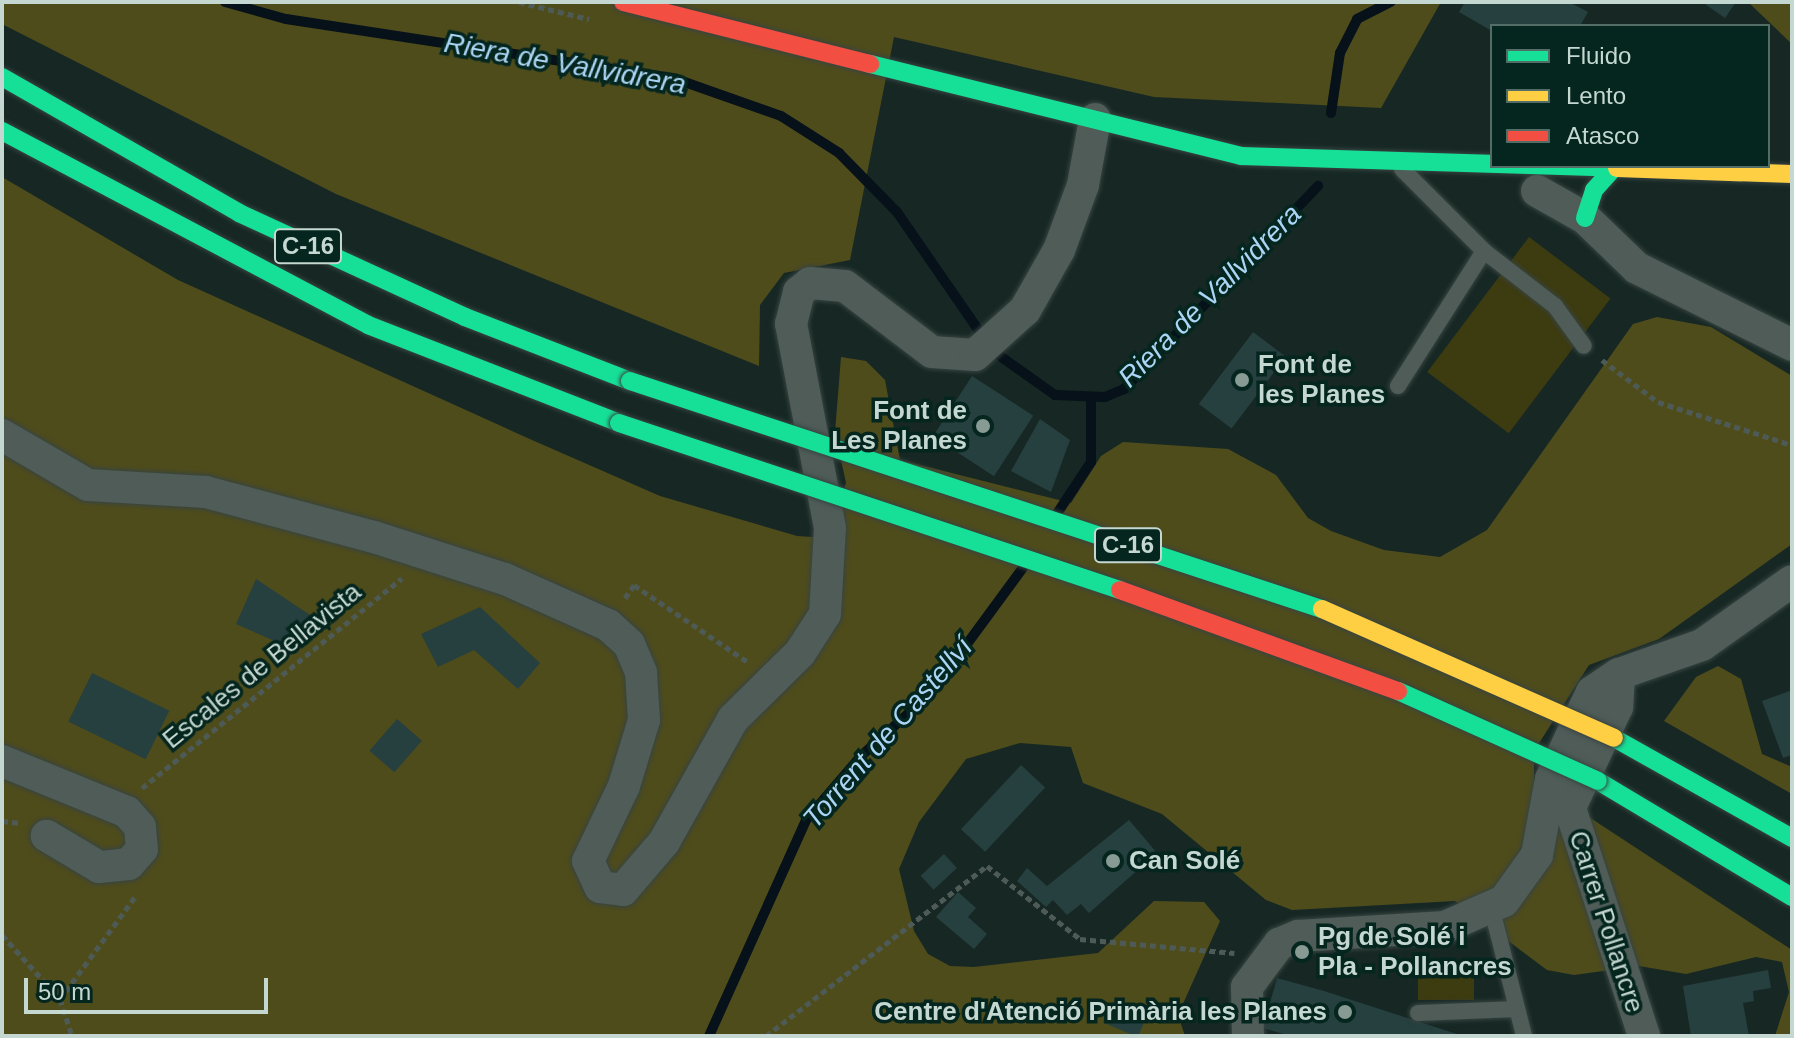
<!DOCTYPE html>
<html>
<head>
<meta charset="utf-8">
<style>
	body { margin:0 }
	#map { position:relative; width:1794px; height:1038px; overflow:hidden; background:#172824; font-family:Arial,sans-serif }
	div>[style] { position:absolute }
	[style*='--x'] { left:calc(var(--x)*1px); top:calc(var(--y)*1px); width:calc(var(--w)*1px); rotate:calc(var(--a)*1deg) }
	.green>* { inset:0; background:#3d3b10; transform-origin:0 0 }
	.forest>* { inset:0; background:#4f4c1c }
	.stream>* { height:10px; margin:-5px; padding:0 5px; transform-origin:5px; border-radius:5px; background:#061119 }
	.building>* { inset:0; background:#263f3f; transform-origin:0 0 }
	.path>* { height:5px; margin-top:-2.5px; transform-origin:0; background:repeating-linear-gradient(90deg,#4d5a56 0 6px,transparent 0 10px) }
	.roads { filter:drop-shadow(0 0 2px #374441) drop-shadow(0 0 2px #374441) }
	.lane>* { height:16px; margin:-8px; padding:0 8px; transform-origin:8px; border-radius:8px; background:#4f5c58 }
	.street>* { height:32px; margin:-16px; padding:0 16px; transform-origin:16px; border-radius:16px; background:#4f5c58 }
	.fast>* { height:18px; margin:-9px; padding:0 9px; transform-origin:9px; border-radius:9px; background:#16e098 }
	.slow>* { height:18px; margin:-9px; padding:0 9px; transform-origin:9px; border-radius:9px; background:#ffcf43 }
	.jam>* { height:18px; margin:-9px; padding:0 9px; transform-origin:9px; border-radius:9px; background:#f24e42 }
	.bridges { filter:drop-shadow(0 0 2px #374441) drop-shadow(0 0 2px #374441) }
	.fast-bridge>* { height:18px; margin:-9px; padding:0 9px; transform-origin:9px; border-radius:9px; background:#16e098 }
	.slow-bridge>* { height:18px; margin:-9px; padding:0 9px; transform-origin:9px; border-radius:9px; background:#ffcf43 }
	.jam-bridge>* { height:18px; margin:-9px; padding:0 9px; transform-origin:9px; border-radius:9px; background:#f24e42 }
	.dots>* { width:22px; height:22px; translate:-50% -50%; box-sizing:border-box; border:4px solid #04261e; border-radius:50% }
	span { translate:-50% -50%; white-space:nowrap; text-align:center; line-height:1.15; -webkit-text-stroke:7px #04261e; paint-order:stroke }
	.shield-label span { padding:2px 6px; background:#04261e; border:2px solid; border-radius:6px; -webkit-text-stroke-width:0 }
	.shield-label { font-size:24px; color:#c5d7d1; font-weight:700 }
	.poi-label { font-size:26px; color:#c5d7d1; font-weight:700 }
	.left { translate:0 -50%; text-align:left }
	.right { translate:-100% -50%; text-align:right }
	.street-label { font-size:26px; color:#c5d7d1 }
	.water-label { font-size:28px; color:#abd5f4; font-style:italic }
	.frame { position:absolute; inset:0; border:4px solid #c5d7d1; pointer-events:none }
	.legend { position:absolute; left:1490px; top:24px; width:280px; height:144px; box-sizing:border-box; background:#04261e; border:2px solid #516d66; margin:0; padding:10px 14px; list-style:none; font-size:24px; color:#c5d7d1 }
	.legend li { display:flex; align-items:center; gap:16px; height:40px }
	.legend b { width:40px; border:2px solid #516d66 }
	.scale { position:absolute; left:24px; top:978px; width:244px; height:36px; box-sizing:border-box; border:4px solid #c5d7d1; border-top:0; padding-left:10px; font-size:24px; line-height:28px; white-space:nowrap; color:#c5d7d1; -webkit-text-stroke:6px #04261e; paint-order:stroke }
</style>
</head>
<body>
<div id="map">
	<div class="green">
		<i style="left:1529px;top:237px;width:102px;height:169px;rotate:37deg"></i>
		<i style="left:1474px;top:964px;width:36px;height:56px;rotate:90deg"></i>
	</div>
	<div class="forest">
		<i style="clip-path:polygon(2px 2px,1441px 2px,1381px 108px,1154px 97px,894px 37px,850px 260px,784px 273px,760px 305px,759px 366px,336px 194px,2px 24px)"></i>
		<i style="clip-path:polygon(1748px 2px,1792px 2px,1792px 44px)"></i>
		<i style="clip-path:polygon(2px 177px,178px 280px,532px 440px,660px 496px,797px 536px,828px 538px,846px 483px,835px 432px,841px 357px,866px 361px,885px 380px,900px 460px,1071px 503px,1101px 456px,1123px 442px,1228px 449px,1276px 475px,1308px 518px,1331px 531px,1384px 550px,1440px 557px,1487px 530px,1633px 324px,1657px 317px,1711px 327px,1792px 376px,1792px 544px,1659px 639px,1589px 665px,1534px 751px,1534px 781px,1792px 950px,1792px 1036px,1775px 1036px,1789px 992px,1782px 962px,1756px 957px,1686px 974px,1639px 966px,1574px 975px,1547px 970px,1455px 901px,1292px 910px,1266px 900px,1162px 814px,1083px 783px,1071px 747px,1020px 743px,966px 759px,919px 822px,899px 869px,914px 931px,928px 954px,950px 966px,974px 967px,1098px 953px,1154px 901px,1204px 902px,1220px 921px,1178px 1015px,1185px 1036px,2px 1036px)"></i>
		<i style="clip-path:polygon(1718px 666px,1741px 679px,1762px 754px,1792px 767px,1792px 794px,1664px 721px,1696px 677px)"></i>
	</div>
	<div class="stream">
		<i style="--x:225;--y:2;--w:63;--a:15.6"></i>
		<i style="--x:286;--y:19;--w:395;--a:8.7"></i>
		<i style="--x:676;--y:79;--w:111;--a:19.4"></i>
		<i style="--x:781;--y:116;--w:69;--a:32.5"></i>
		<i style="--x:839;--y:153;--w:83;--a:45.5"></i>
		<i style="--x:897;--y:212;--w:169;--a:55.4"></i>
		<i style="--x:993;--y:351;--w:76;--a:35.4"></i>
		<i style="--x:1055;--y:395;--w:50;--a:2.3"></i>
		<i style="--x:1105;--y:397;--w:21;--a:-23"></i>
		<i style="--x:1124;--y:389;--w:281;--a:-46.3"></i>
		<i style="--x:1331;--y:113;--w:61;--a:-81.5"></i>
		<i style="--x:1340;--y:53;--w:38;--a:-63"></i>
		<i style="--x:1357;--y:19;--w:38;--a:-27"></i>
		<i style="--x:1058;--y:512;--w:60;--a:-56.6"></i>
		<i style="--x:1091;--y:462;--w:65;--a:-90"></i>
		<i style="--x:709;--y:1036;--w:237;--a:-65.8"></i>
		<i style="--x:806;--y:820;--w:84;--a:-49.3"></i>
		<i style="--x:861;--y:756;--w:94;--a:-42"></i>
		<i style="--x:931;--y:693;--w:154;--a:-53.7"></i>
	</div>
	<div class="building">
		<i style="clip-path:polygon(1465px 2px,1569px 2px,1588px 12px,1580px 26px,1492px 31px,1459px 12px)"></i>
		<i style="clip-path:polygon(1702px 2px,1736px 2px,1725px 18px)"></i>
		<i style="left:1253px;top:332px;width:41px;height:90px;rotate:37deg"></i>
		<i style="left:972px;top:376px;width:73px;height:72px;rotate:33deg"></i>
		<i style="clip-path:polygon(1040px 419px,1070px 440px,1051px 492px,1011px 471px)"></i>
		<i style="clip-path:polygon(256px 579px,310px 615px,295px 650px,236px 624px)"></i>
		<i style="clip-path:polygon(480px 607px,540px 663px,518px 689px,474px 650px,438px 667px,421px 634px)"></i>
		<i style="left:92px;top:673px;width:86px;height:54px;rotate:26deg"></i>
		<i style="clip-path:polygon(1792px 690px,1792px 755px,1783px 758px,1762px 701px)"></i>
		<i style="left:397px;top:719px;width:33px;height:42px;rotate:41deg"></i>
		<i style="left:1021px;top:765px;width:33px;height:88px;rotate:43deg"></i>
		<i style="clip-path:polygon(1129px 820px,1157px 853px,1089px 913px,1081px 904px,1067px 915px,1053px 900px,1046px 907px,1017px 881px,1027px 868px,1047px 886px)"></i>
		<i style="left:944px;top:854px;width:19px;height:32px;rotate:47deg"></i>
		<i style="clip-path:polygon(958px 892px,976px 908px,968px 917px,987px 934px,974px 949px,936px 917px)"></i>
		<i style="clip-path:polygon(1768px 970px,1771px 988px,1753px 991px,1754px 1001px,1743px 1003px,1749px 1036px,1691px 1036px,1683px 986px)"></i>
		<i style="clip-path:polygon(1277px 978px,1324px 991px,1463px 1036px,1290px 1036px,1263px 1028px)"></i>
		<i style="left:1111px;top:1003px;width:38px;height:21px;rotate:23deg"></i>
	</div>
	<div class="path">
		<i style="--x:519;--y:2;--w:72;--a:13.7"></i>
		<i style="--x:1602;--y:360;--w:70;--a:36.9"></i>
		<i style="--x:1658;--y:402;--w:141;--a:17.8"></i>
		<i style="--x:625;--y:598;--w:16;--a:-55"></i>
		<i style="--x:634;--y:585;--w:139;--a:34.1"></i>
		<i style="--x:142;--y:788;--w:334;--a:-38.9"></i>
		<i style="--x:2;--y:821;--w:19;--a:6"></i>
		<i style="--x:2;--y:935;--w:86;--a:47.8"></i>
		<i style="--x:60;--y:999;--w:39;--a:72"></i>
		<i style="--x:60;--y:999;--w:130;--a:-53.7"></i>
		<i style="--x:766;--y:1036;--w:279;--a:-37.6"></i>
		<i style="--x:987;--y:866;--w:118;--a:38.1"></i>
		<i style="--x:1080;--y:939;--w:155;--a:5.2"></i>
	</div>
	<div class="roads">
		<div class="lane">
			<i style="--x:1402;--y:169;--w:116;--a:45"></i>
			<i style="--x:1484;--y:251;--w:90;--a:37.8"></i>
			<i style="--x:1555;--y:306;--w:49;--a:54.1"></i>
			<i style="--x:1398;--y:386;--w:160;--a:-57.5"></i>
			<i style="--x:1492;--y:910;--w:130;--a:75.7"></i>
			<i style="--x:1418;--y:1013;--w:99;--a:-2.3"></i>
		</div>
		<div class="street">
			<i style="--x:1537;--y:191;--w:55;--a:29.4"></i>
			<i style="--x:1585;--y:218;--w:72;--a:43.9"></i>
			<i style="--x:1637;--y:268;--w:173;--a:26.4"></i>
			<i style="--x:2;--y:435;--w:99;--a:30.2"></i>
			<i style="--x:88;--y:485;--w:118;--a:3.4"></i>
			<i style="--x:206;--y:492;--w:174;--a:15"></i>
			<i style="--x:374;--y:537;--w:138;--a:17.8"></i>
			<i style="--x:505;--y:579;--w:113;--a:24.1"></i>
			<i style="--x:608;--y:625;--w:28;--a:42"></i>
			<i style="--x:629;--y:644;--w:30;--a:67"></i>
			<i style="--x:641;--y:672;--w:48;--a:86.4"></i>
			<i style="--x:644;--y:720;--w:69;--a:106.9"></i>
			<i style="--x:624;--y:786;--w:83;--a:115.6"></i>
			<i style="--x:588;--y:861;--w:29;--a:65"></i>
			<i style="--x:600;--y:887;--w:23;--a:7"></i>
			<i style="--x:623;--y:890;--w:63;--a:-49.5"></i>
			<i style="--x:664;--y:842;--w:141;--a:-60.7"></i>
			<i style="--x:733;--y:719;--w:94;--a:-44.6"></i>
			<i style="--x:800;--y:653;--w:46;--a:-57.3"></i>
			<i style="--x:825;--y:614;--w:86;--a:-86.7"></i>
			<i style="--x:830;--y:528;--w:208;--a:-100.8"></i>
			<i style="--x:791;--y:324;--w:33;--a:-76"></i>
			<i style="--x:799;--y:292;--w:14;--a:-39"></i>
			<i style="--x:810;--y:283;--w:35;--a:5"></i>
			<i style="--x:845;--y:286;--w:109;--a:37.2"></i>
			<i style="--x:932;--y:352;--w:43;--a:4"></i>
			<i style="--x:975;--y:355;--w:67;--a:-42"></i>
			<i style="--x:1025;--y:310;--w:69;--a:-60.5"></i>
			<i style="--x:1059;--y:250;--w:69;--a:-69.7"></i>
			<i style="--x:1083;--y:185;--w:67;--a:-79.7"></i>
			<i style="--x:1619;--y:674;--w:33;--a:93"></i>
			<i style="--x:1617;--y:707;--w:111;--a:115"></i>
			<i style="--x:1570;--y:808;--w:240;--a:72"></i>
			<i style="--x:2;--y:761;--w:135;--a:22.2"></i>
			<i style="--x:127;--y:812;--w:20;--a:49"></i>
			<i style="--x:140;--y:827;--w:22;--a:85"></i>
			<i style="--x:142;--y:849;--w:20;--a:131"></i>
			<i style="--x:129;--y:864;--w:30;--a:174"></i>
			<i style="--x:99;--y:867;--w:61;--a:-149.2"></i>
			<i style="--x:1248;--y:1036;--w:49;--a:-91.2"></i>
			<i style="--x:1247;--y:987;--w:54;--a:-53.3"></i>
			<i style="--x:1279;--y:944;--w:21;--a:-23"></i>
			<i style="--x:1298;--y:936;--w:147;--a:-3.5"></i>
			<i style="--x:1445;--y:927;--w:64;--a:-23.8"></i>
			<i style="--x:1504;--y:901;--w:57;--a:-54.3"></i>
			<i style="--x:1537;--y:855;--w:77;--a:-79.6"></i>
			<i style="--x:1551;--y:779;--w:96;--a:-64.8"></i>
			<i style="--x:1592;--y:692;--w:32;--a:-34"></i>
			<i style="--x:1619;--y:674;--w:88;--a:-19.3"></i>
			<i style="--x:1702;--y:645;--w:110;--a:-35.4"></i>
		</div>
		<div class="fast">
			<i style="--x:870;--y:64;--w:382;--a:13.9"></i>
			<i style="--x:1241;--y:156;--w:376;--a:1.8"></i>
			<i style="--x:2;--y:77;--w:273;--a:29.8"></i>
			<i style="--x:239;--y:213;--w:249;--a:24.7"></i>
			<i style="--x:465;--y:317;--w:177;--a:21.2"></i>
			<i style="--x:2;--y:131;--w:414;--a:27.9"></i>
			<i style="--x:368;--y:325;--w:269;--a:21.3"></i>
			<i style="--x:1585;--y:218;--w:29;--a:-72"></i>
			<i style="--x:1594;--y:190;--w:27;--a:-48"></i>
			<i style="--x:1614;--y:738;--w:204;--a:29.3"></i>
			<i style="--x:1598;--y:781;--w:226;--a:30.9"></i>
		</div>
		<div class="slow">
			<i style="--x:1617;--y:168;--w:175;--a:2"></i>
		</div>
		<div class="jam">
			<i style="--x:623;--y:2;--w:255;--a:14.1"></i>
		</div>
	</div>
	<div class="bridges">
		<div class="fast-bridge">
			<i style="--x:630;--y:381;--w:729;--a:18.24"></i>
			<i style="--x:619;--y:423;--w:528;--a:18.43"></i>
			<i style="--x:1398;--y:691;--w:219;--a:24.2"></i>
		</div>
		<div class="slow-bridge">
			<i style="--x:1322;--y:609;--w:319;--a:23.8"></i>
		</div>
		<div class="jam-bridge">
			<i style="--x:1120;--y:590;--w:296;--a:20"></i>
		</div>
	</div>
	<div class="dots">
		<i style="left:1242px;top:380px;background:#889a94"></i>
		<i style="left:983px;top:426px;background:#889a94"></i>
		<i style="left:1113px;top:861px;background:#889a94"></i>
		<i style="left:1302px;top:952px;background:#889a94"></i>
		<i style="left:1345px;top:1012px;background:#889a94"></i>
	</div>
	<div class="shield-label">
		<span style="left:308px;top:246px">C-16</span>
		<span style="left:1128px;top:545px">C-16</span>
	</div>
	<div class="poi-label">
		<span class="left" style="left:1258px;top:380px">Font de<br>les Planes</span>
		<span class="right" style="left:967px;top:426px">Font de<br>Les Planes</span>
		<span class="left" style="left:1129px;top:861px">Can Solé</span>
		<span class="left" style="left:1318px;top:952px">Pg de Solé i<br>Pla - Pollancres</span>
		<span class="right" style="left:1327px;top:1012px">Centre d'Atenció Primària les Planes</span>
	</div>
	<div class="street-label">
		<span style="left:262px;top:666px;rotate:-39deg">Escales de Bellavista</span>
		<span style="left:1606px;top:922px;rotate:72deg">Carrer Pollancre</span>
	</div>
	<div class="water-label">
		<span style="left:565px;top:64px;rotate:10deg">Riera de Vallvidrera</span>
		<span style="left:1210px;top:296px;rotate:-45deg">Riera de Vallvidrera</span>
		<span style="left:888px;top:733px;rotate:-49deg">Torrent de Castellví</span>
	</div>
	<div class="frame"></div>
	<ul class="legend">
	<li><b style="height:10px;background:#16e098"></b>Fluido</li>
	<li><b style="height:10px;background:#ffcf43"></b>Lento</li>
	<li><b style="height:10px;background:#f24e42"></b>Atasco</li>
	</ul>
	<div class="scale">50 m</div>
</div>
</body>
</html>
